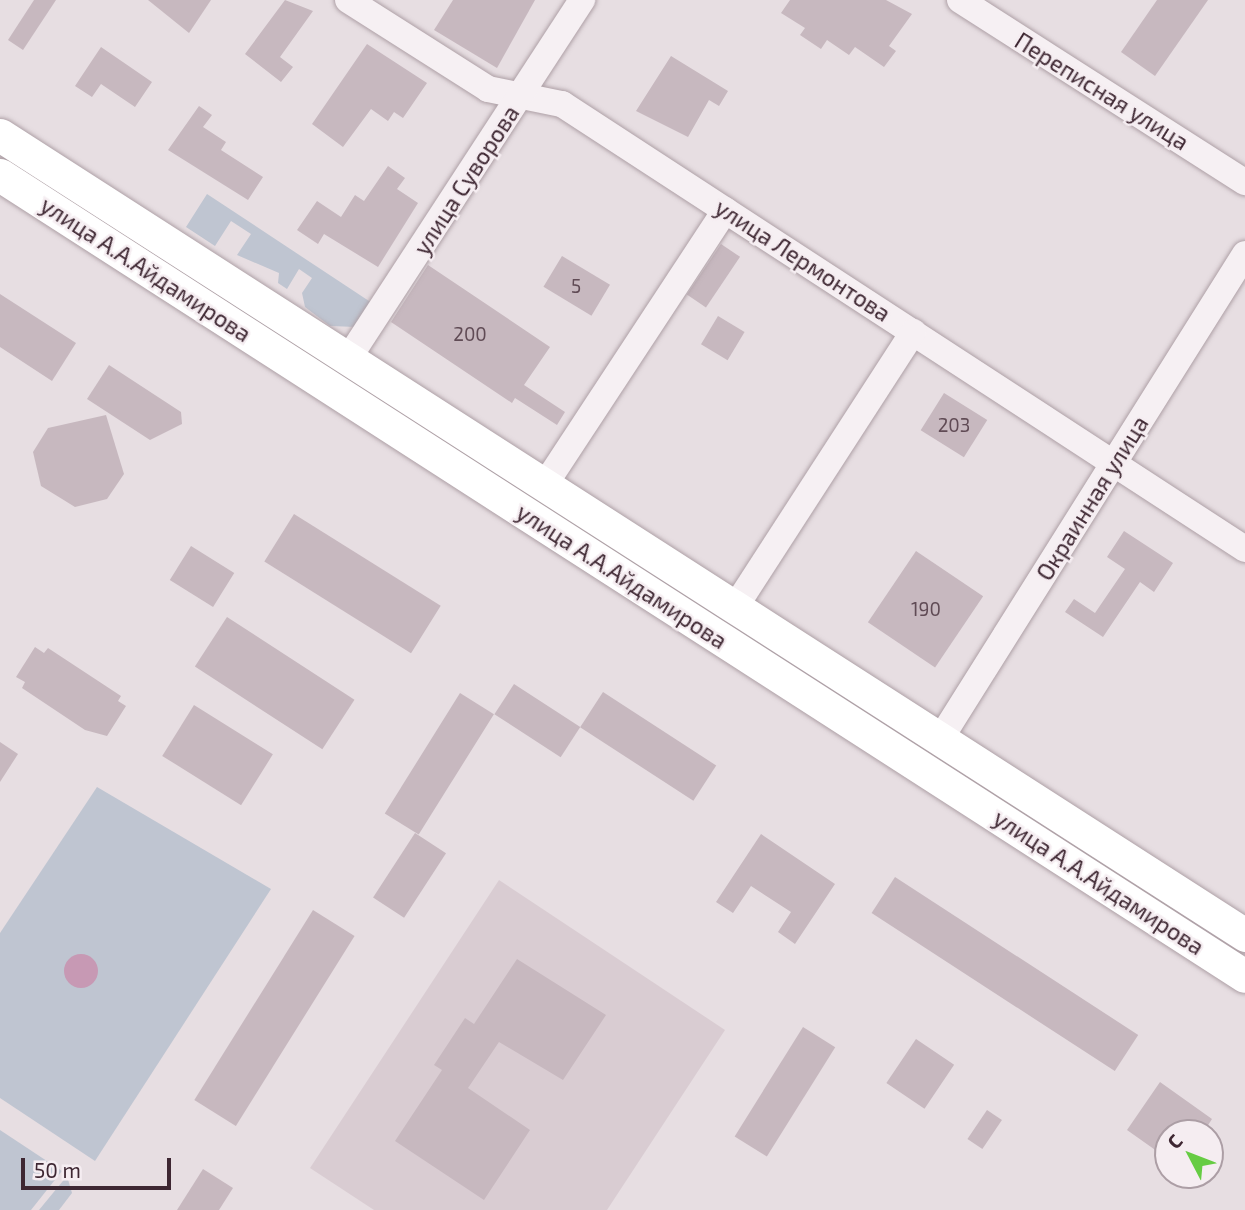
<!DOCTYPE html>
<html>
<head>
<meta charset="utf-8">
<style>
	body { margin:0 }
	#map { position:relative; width:1245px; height:1210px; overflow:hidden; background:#e7dee2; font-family:"Exo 2",sans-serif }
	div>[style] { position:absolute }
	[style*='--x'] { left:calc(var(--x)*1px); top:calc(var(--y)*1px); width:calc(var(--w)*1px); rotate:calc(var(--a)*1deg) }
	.built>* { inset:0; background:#d9ccd2 }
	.green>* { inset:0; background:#bfc5d1 }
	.water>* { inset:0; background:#c799b4 }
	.round { border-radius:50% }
	.building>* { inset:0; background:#c7b8bf; transform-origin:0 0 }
	.roads { filter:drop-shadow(0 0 2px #aea0a6) drop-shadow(0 0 2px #aea0a6) }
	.minor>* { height:26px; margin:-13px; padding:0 13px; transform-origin:13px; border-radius:13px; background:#f6f0f3 }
	.major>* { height:33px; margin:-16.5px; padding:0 16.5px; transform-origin:16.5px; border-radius:16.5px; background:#fff }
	span { translate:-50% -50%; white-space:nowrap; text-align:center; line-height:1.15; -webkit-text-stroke:5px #f5edf1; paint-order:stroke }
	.number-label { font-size:19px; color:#604b55 }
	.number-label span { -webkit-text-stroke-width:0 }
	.street-label { font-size:23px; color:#3e2732 }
	.north { position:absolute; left:1154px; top:1119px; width:70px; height:70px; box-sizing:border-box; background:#f5edf1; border:2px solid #ac9ea5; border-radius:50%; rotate:312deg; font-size:19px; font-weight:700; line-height:28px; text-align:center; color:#3e2732 }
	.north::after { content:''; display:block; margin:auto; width:24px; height:32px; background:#66cc43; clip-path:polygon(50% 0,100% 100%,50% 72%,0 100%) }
	.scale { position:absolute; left:21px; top:1158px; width:150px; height:32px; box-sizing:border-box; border:4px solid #3e2732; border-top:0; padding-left:9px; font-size:21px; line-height:24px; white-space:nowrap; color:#3e2732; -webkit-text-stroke:5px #f5edf1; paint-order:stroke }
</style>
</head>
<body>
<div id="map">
	<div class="built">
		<i style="clip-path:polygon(499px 880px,725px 1030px,607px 1210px,374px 1210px,310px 1168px)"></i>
	</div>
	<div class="green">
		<i style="clip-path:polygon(207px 194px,372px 303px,356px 327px,330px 326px,305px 307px,302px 293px,312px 278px,299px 269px,287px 289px,278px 283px,279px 273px,237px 255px,251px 234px,231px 221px,215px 246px,186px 227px)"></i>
		<i style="clip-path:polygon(97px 787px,271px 889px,95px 1161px,0 1098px,0 933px)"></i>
		<i style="clip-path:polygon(0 1130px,62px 1171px,31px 1210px,0 1210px)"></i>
		<i style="clip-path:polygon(67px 1176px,72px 1193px,59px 1210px,39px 1210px)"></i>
	</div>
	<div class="water">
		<i class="round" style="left:64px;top:954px;width:34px;height:34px"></i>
	</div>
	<div class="building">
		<i style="clip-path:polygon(34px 0,56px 0,23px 50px,8px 40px)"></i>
		<i style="clip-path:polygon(148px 0,211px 0,189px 33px)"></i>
		<i style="clip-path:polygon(285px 0,313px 11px,280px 57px,293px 67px,281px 82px,245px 54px)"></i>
		<i style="clip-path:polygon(453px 0,535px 0,497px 68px,434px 30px)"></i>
		<i style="clip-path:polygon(790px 0,886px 0,912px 14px,889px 46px,896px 51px,884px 67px,855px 47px,849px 55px,827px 40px,821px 49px,800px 35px,805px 28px,781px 13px)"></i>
		<i style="clip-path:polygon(1157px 0,1208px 0,1155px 76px,1121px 52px)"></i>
		<i style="clip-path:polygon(367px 44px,427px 83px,403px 118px,394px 112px,388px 121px,371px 109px,343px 147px,312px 124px)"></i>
		<i style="clip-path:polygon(101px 47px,152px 82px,135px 107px,101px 84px,92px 97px,75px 86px)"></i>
		<i style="clip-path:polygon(671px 56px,728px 91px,719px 106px,709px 100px,688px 137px,636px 111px)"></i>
		<i style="clip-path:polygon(199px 106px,212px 115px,203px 127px,226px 142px,221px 150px,263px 177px,248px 200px,168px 150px)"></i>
		<i style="clip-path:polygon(388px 166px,405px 178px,397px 189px,418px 203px,378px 267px,324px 234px,318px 244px,297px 230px,317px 201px,341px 217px,355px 195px,364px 201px)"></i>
		<i style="left:721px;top:244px;width:23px;height:61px;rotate:34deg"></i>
		<i style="left:562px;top:256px;width:56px;height:36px;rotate:31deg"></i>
		<i style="clip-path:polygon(428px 265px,550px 347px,524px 385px,565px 412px,557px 425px,515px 398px,512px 403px,391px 322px)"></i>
		<i style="clip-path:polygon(0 294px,76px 343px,52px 381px,0 347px)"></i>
		<i style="left:718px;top:316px;width:31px;height:33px;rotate:31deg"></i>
		<i style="clip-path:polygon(109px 365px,181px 412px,182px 424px,150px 440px,87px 399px)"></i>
		<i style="left:944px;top:393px;width:51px;height:44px;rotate:32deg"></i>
		<i style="clip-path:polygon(106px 415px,124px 474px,107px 499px,75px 507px,41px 486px,33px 452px,48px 428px)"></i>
		<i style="left:294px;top:514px;width:173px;height:56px;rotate:32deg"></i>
		<i style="clip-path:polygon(1124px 531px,1173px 563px,1154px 592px,1140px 582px,1103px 637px,1065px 612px,1074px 599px,1095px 613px,1125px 569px,1107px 557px)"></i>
		<i style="left:191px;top:546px;width:51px;height:40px;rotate:32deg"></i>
		<i style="left:916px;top:551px;width:81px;height:86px;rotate:34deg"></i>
		<i style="left:227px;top:617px;width:152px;height:59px;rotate:33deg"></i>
		<i style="clip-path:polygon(35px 647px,44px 653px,48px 648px,121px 696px,118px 701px,126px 706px,107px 736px,85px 730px,22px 688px,25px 682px,16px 677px)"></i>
		<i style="left:514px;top:684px;width:79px;height:36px;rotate:33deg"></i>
		<i style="left:603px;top:692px;width:135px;height:42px;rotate:33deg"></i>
		<i style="left:460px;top:693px;width:40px;height:142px;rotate:32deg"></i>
		<i style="left:194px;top:705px;width:93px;height:60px;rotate:32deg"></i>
		<i style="clip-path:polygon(0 742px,18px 754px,0 782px)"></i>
		<i style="left:415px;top:833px;width:37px;height:77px;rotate:33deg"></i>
		<i style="clip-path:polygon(761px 834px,835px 884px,795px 944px,778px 932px,791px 912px,751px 886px,733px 913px,716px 902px)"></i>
		<i style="left:895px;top:877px;width:290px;height:43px;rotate:33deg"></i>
		<i style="left:313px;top:910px;width:49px;height:224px;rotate:32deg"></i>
		<i style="clip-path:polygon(517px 959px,606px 1015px,563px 1080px,499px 1042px,468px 1088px,530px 1130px,484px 1200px,395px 1141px,442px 1070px,434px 1065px,465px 1018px,474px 1024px)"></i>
		<i style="left:803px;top:1027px;width:38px;height:129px;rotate:32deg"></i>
		<i style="left:916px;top:1039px;width:46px;height:53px;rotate:34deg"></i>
		<i style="clip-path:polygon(1160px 1082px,1212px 1119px,1203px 1133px,1168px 1133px,1168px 1159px,1127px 1130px)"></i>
		<i style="left:987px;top:1110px;width:18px;height:35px;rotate:34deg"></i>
		<i style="clip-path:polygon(203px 1169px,233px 1188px,219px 1210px,177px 1210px)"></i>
	</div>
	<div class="roads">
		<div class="minor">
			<i style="--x:348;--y:0;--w:166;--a:32.4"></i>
			<i style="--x:488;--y:89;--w:76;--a:11.5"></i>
			<i style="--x:562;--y:104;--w:815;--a:33.09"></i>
			<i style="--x:960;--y:0;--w:338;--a:32.6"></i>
			<i style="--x:348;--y:359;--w:429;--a:-56.9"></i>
			<i style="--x:544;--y:486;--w:330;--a:-56.7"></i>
			<i style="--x:734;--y:609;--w:330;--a:-57.1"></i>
			<i style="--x:939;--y:741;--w:575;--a:-57.86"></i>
		</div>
		<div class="major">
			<i style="--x:0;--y:135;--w:1480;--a:32.72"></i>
			<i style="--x:0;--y:175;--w:1480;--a:32.76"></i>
		</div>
	</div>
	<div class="number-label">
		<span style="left:576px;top:286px">5</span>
		<span style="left:470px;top:334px">200</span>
		<span style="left:954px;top:425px">203</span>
		<span style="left:926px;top:609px">190</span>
	</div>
	<div class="street-label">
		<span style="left:1102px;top:91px;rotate:32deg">Переписная улица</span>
		<span style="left:466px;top:180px;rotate:-57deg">улица Суворова</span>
		<span style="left:803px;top:260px;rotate:33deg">улица Лермонтова</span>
		<span style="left:146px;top:269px;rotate:33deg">улица А.А.Айдамирова</span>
		<span style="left:1092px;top:498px;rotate:-58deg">Окраинная улица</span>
		<span style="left:622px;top:576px;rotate:33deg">улица А.А.Айдамирова</span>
		<span style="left:1099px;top:882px;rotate:33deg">улица А.А.Айдамирова</span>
	</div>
	<div class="north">С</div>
	<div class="scale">50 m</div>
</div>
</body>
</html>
